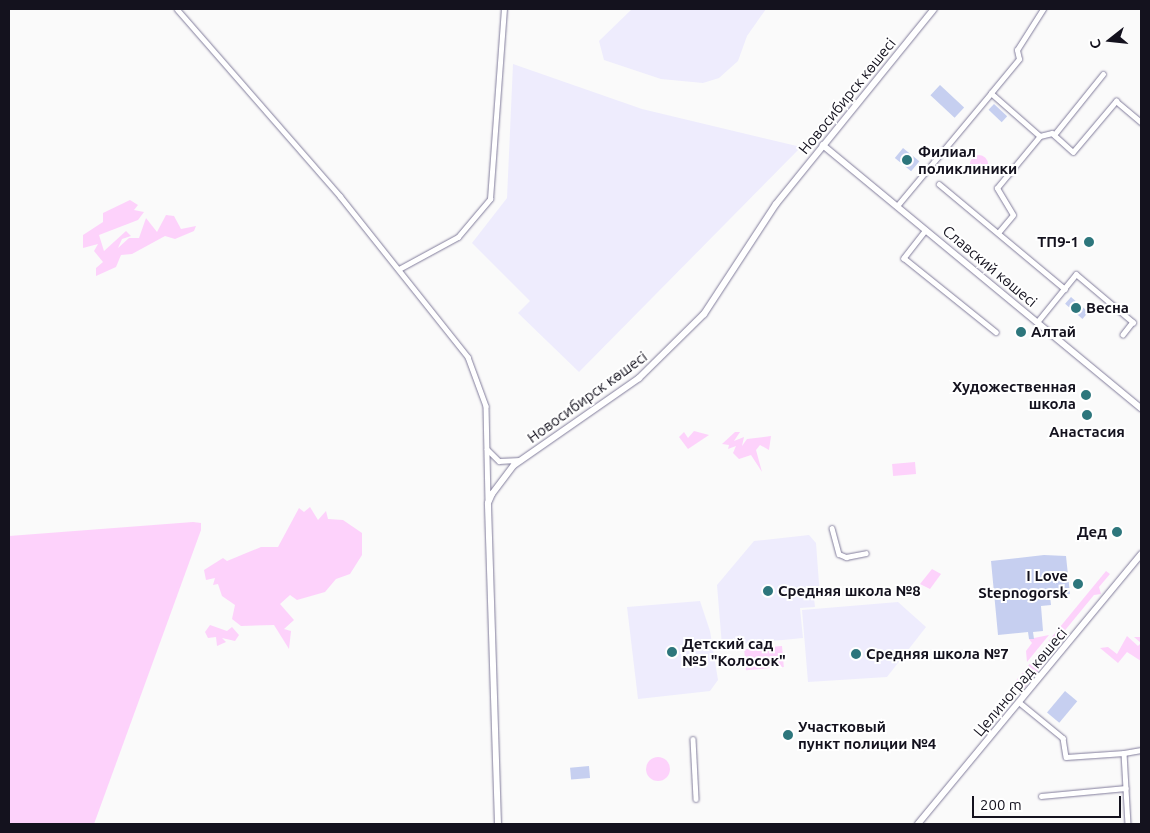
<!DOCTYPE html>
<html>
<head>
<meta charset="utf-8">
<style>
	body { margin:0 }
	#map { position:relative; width:1150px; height:833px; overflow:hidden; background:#fafafa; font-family:Ubuntu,sans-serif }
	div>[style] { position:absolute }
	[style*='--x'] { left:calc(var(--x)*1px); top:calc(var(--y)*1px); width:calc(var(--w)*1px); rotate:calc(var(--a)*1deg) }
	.built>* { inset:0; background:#eeecfd }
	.green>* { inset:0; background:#fdd2fb; transform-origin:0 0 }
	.round { border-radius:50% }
	.building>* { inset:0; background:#c6cff0; transform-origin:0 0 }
	.roads { filter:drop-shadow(0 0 1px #817c9b) drop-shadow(0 0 1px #817c9b) }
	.minor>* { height:4.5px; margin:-2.25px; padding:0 2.25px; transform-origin:2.25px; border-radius:2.25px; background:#fff }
	.tertiary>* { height:5.5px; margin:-2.75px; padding:0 2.75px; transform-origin:2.75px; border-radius:2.75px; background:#fff }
	.secondary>* { height:6px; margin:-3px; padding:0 3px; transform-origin:3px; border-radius:3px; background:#fff }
	.dots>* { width:14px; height:14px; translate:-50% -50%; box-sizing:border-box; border:2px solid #fff; border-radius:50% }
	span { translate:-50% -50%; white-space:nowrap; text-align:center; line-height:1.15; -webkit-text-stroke:4px #fff; paint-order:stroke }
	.street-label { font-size:15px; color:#14121e }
	.poi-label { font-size:15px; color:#14121e; font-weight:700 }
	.left { translate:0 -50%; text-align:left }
	.right { translate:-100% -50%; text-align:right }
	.frame { position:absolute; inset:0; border:10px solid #14121e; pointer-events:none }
	.north { position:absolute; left:1085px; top:15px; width:50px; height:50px; -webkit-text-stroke:4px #fff; paint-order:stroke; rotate:254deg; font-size:14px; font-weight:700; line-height:20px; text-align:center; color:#14121e }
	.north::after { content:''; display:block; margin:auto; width:18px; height:22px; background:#14121e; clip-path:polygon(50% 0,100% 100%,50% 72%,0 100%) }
	.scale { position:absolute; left:972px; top:796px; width:149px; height:22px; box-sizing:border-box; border:2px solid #14121e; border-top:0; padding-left:6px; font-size:15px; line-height:18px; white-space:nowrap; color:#14121e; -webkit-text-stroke:4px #fff; paint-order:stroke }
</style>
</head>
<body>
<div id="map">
	<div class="built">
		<i style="clip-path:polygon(632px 9px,766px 9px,747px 36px,738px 61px,719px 78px,703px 83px,661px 79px,604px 60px,599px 41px)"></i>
		<i style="clip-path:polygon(513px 64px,642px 109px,801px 147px,579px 372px,518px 313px,530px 301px,472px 243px,507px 198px)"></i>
		<i style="clip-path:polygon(809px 535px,816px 543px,820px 597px,814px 598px,815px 607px,800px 608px,803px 638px,722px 646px,717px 585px,754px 541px)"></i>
		<i style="clip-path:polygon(700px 601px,710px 631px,718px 680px,710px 691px,638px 699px,627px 607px)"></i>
		<i style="clip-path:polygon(898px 602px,926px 627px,887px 677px,808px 682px,802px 610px)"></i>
	</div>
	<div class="green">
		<i class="round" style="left:970px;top:155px;width:18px;height:18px"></i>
		<i style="clip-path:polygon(130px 200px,138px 205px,134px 210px,144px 212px,138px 220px,99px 235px,104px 251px,126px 231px,131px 236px,122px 239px,118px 248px,129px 238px,139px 238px,146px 218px,157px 232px,166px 215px,174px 216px,181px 229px,196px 226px,194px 231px,175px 239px,165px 236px,132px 254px,121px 255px,116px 267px,96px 276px,96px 268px,103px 262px,94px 251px,98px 244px,83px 248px,83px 235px,103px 222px,103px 213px)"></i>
		<i style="clip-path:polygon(694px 431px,709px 435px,688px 449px,679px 437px,684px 432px,688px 438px)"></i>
		<i style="clip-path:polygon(735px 432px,740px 432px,734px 441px,744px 437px,742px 446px,747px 439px,771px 436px,769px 450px,760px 445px,756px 450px,762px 472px,751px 455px,739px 459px,733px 453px,736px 446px,728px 449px,729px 445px,722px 444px)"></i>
		<i style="left:915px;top:462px;width:12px;height:23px;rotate:85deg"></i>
		<i style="clip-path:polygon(310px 507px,318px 520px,326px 511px,328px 519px,343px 520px,362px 533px,362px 555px,350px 574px,336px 579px,325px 592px,297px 600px,290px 595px,280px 604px,294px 620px,284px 629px,291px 631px,289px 649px,274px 625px,241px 626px,232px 619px,235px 605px,222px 596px,218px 584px,213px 585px,215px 578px,206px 580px,204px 570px,223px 558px,227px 561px,261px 547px,278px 547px,299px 508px,304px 512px)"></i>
		<i style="clip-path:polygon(193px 522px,201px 523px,201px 530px,94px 824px,9px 824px,9px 536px)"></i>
		<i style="clip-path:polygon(932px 569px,941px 574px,930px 589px,920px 584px)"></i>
		<i style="clip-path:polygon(1106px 571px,1110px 574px,1099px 587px,1101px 594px,1094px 595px,1048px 651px,1044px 664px,1024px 688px,1019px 688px,1014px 683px)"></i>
		<i style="clip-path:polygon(210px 625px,227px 631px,232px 627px,239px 635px,235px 641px,222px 638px,226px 642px,217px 646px,216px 637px,208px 638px,205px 632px)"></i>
		<i style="clip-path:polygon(1049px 635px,1027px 662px,1026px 651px,1032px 643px,1029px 639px)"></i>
		<i style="clip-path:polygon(1127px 636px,1138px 646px,1141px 643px,1134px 637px,1141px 637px,1141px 661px,1127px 652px,1118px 663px,1100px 648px,1108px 647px,1117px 654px)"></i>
		<i style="left:782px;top:646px;width:21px;height:38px;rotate:85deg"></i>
		<i class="round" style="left:646px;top:757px;width:24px;height:24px"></i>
	</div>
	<div class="building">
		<i style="left:940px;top:85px;width:33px;height:14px;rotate:43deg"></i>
		<i style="left:994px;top:104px;width:18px;height:8px;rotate:43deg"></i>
		<i style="left:903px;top:148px;width:21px;height:13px;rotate:39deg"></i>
		<i style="left:1071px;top:297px;width:23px;height:9px;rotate:41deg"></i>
		<i style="clip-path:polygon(1044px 555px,1066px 556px,1070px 594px,1050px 596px,1051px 605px,1041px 606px,1043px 631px,1033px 632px,1034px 639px,1029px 639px,1028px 632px,998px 635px,991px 561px)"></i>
		<i style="left:1065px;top:691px;width:16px;height:28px;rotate:40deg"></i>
		<i style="left:589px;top:766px;width:12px;height:19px;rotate:85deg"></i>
	</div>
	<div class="roads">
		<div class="minor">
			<i style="--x:177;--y:9;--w:248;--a:48.9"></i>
			<i style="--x:340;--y:196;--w:206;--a:51.5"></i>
			<i style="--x:468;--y:357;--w:52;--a:69.8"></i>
			<i style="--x:486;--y:406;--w:96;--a:88.8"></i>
			<i style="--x:991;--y:93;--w:44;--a:-50.5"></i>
			<i style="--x:1019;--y:59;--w:9;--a:-103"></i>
			<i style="--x:1017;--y:50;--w:49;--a:-57.6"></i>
			<i style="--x:1054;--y:135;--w:78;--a:-51.2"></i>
			<i style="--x:939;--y:184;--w:164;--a:39.8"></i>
			<i style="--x:897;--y:206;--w:147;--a:-50.2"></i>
			<i style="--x:991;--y:93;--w:65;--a:41.3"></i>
			<i style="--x:1040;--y:136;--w:12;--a:-14"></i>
			<i style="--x:1052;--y:133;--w:28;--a:42"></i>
			<i style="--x:1073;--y:152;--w:67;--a:-49.9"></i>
			<i style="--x:1116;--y:101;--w:33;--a:40"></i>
			<i style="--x:926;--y:230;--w:36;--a:128"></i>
			<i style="--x:904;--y:258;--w:118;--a:38.8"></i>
			<i style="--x:998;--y:233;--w:23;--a:-50"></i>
			<i style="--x:1013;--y:215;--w:31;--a:-121"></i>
			<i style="--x:997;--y:188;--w:67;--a:-50.4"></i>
			<i style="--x:399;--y:269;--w:67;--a:-28.5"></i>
			<i style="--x:458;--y:237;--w:50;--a:-49.9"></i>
			<i style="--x:490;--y:199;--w:191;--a:-85.8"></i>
			<i style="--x:1038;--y:321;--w:60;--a:-51"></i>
			<i style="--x:1076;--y:274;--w:75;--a:40.1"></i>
			<i style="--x:1133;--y:322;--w:16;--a:128"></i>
			<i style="--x:487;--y:449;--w:17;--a:45"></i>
			<i style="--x:499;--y:461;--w:21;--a:-3"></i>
			<i style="--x:832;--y:528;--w:27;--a:75"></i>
			<i style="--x:839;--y:554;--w:8;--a:23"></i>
			<i style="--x:846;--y:557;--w:20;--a:-11"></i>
			<i style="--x:1019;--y:702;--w:57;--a:39.3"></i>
			<i style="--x:1063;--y:738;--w:19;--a:81"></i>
			<i style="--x:1066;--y:757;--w:58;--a:-3.9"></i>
			<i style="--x:1124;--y:753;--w:71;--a:86.8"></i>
			<i style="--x:693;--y:739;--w:60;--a:87.1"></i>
			<i style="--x:1124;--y:753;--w:17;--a:-10"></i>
			<i style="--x:1041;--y:796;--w:85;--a:-5.4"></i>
		</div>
		<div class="tertiary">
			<i style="--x:823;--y:145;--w:413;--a:39.6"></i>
			<i style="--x:918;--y:824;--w:350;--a:-50.4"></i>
		</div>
		<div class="secondary">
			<i style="--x:498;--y:824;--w:321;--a:-91.8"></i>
			<i style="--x:488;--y:503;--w:10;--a:-66"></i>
			<i style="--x:492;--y:494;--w:36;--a:-53"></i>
			<i style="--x:514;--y:465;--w:152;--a:-34.8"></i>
			<i style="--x:639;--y:378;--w:91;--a:-44.6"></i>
			<i style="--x:704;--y:314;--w:131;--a:-56.8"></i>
			<i style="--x:776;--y:204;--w:251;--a:-51"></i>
		</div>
	</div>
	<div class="dots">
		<i style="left:907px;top:160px;background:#2d767c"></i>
		<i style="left:1089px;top:242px;background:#2d767c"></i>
		<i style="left:1076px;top:308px;background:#2d767c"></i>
		<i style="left:1021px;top:332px;background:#2d767c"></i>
		<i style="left:1086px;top:395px;background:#2d767c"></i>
		<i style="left:1087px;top:415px;background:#2d767c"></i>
		<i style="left:1117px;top:532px;background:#2d767c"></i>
		<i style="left:1078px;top:584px;background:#2d767c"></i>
		<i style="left:768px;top:591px;background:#2d767c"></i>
		<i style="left:672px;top:652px;background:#2d767c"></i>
		<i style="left:856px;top:654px;background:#2d767c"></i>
		<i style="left:788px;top:735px;background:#2d767c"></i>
	</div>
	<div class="street-label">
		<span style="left:847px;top:96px;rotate:-51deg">Новосибирск көшесі</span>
		<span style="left:990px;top:266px;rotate:40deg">Славский көшесі</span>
		<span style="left:587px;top:397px;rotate:-36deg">Новосибирск көшесі</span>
		<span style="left:1020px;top:682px;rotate:-50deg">Целиноград көшесі</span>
	</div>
	<div class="poi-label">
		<span class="left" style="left:918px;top:160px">Филиал<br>поликлиники</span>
		<span class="right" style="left:1079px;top:242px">ТП9-1</span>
		<span class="left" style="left:1086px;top:308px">Весна</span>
		<span class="left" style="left:1031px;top:332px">Алтай</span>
		<span class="right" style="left:1076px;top:395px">Художественная<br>школа</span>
		<span style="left:1087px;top:432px">Анастасия</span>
		<span class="right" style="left:1107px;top:532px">Дед</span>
		<span class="right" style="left:1068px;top:584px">I Love<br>Stepnogorsk</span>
		<span class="left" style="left:778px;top:591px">Средняя школа №8</span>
		<span class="left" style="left:682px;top:652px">Детский сад<br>№5 "Колосок"</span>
		<span class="left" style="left:866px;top:654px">Средняя школа №7</span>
		<span class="left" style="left:798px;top:735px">Участковый<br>пункт полиции №4</span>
	</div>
	<div class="frame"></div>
	<div class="north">С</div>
	<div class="scale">200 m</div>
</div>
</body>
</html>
